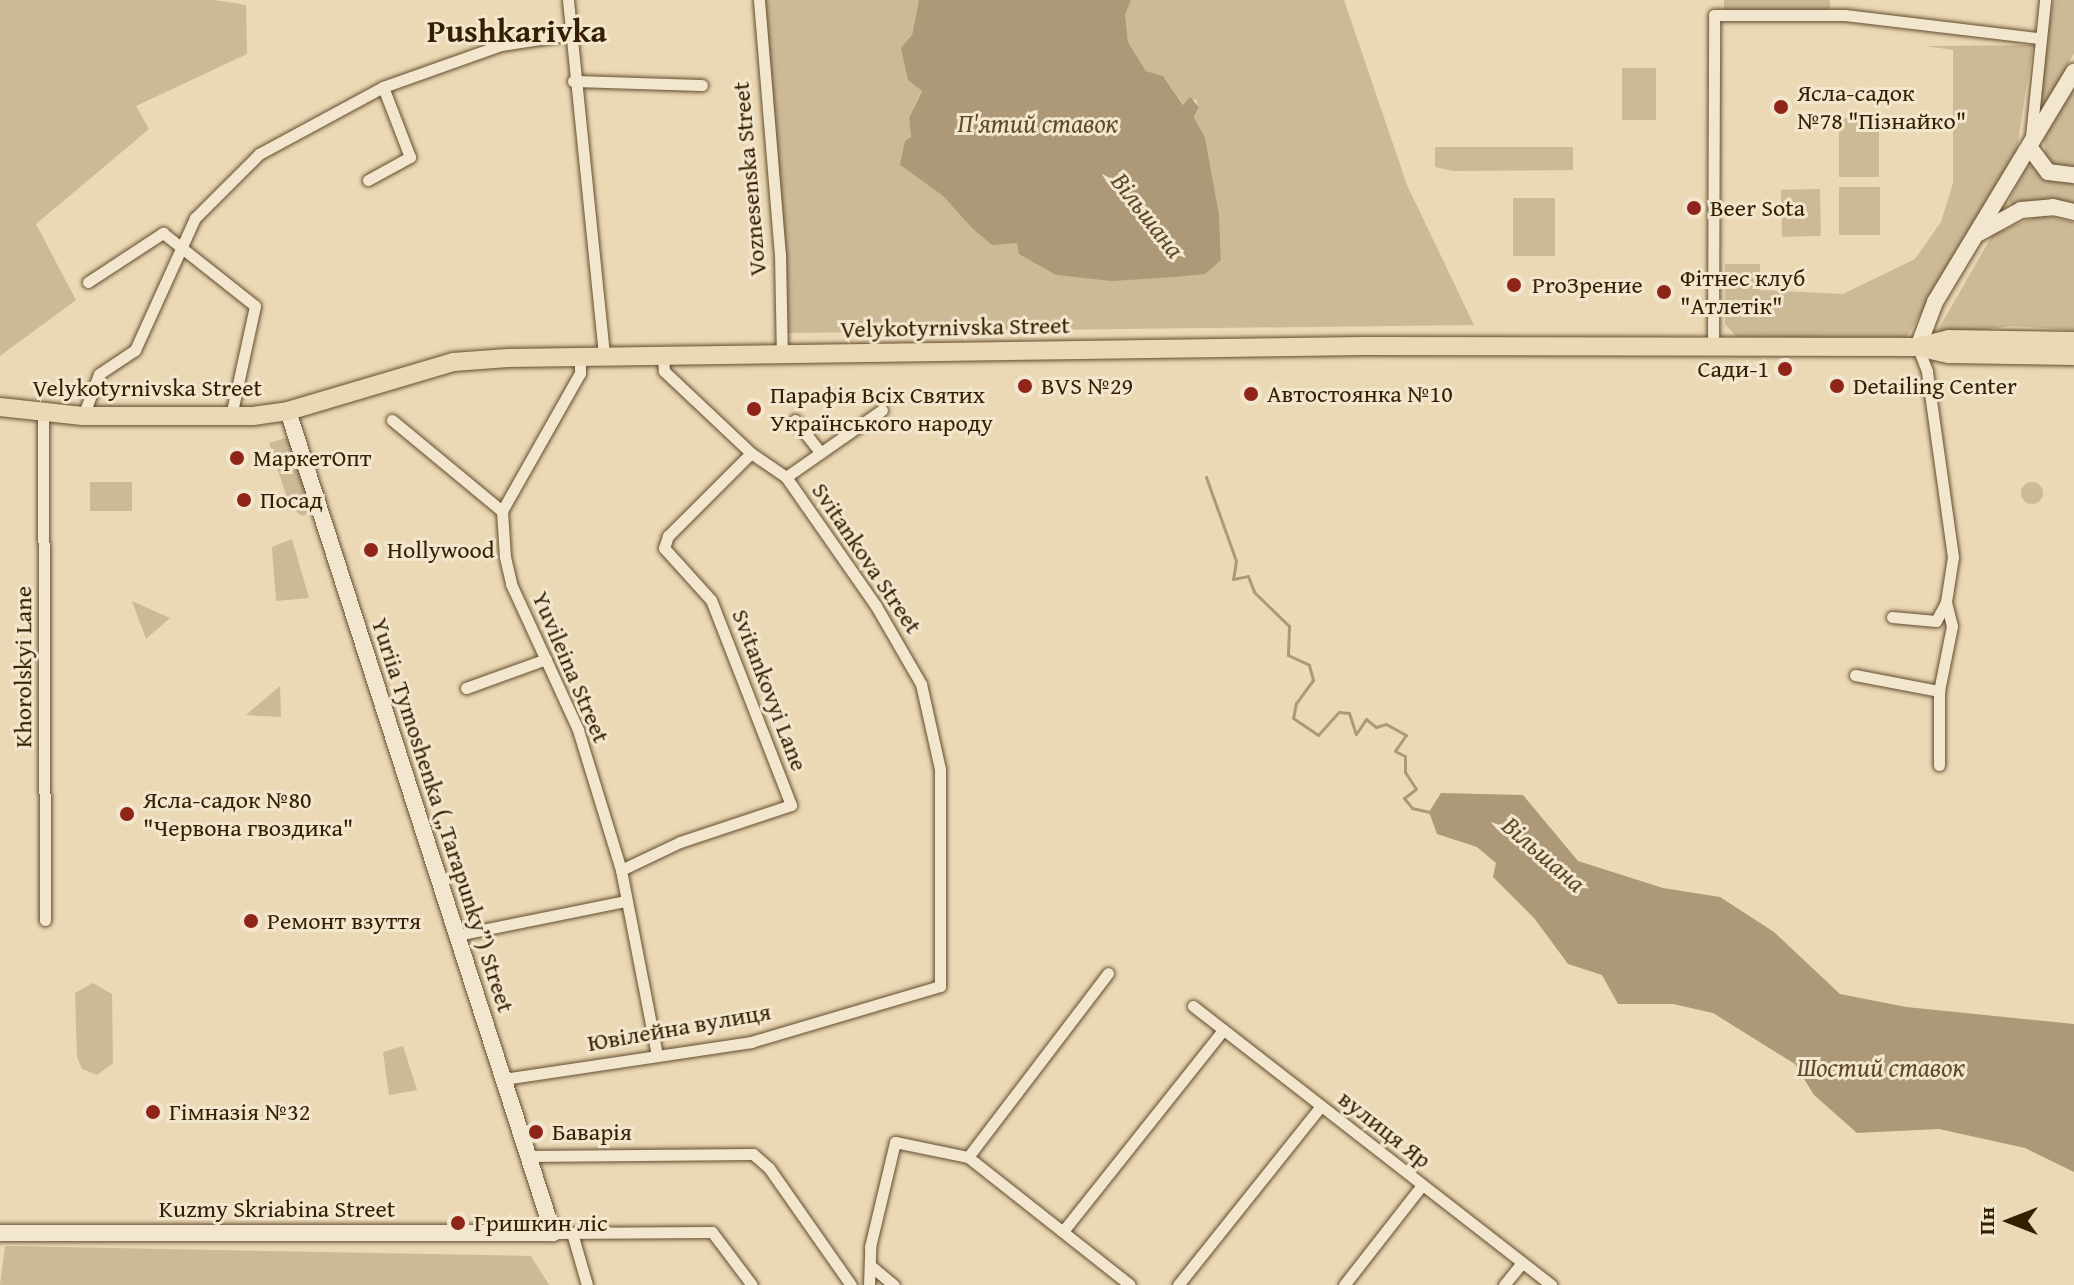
<!DOCTYPE html>
<html>
<head>
<meta charset="utf-8">
<style>
	body { margin:0 }
	#map { position:relative; width:2074px; height:1285px; overflow:hidden; background:#ebd8b4; font-family:"Gentium Book Plus",serif }
	div>[style] { position:absolute }
	[style*='--x'] { left:calc(var(--x)*1px); top:calc(var(--y)*1px); width:calc(var(--w)*1px); rotate:calc(var(--a)*1deg) }
	.green>* { inset:0; background:#ccb996; transform-origin:0 0 }
	.round { border-radius:50% }
	.water>* { inset:0; background:#ad9977 }
	.stream>* { height:3px; margin:-1.5px; padding:0 1.5px; transform-origin:1.5px; border-radius:1.5px; background:#ad9977 }
	.roads { filter:drop-shadow(0 0 2px #624d2e) drop-shadow(0 0 2px #624d2e) }
	.street>* { height:11px; margin:-5.5px; padding:0 5.5px; transform-origin:5.5px; border-radius:5.5px; background:#f2e6ce }
	.secondary>* { height:16px; margin:-8px; padding:0 8px; transform-origin:8px; border-radius:8px; background:#f2e6ce }
	.primary>* { height:18px; margin:-9px; padding:0 9px; transform-origin:9px; border-radius:9px; background:#ebd8b4 }
	.dots>* { width:22px; height:22px; translate:-50% -50%; box-sizing:border-box; border:4px solid #f2e6ce; border-radius:50% }
	span { translate:-50% -50%; white-space:nowrap; text-align:center; line-height:1.15; -webkit-text-stroke:6px #f2e6ce; paint-order:stroke }
	.poi-label { font-size:24px; color:#351f02 }
	.left { translate:0 -50%; text-align:left }
	.right { translate:-100% -50%; text-align:right }
	.street-label { font-size:24px; color:#351f02 }
	.water-label { font-size:26px; color:#5f4a2b; font-style:italic }
	.district-label { font-size:32px; color:#351f02; font-weight:700 }
	.north { position:absolute; left:1970px; top:1181px; width:80px; height:80px; -webkit-text-stroke:6px #f2e6ce; paint-order:stroke; rotate:270deg; font-size:22px; font-weight:700; line-height:32px; text-align:center; color:#351f02 }
	.north::after { content:''; display:block; margin:auto; width:28px; height:36px; background:#351f02; clip-path:polygon(50% 0,100% 100%,50% 72%,0 100%) }
</style>
</head>
<body>
<div id="map">
	<div class="green">
		<i style="clip-path:polygon(0 0,215px 0,246px 5px,247px 54px,136px 106px,149px 129px,36px 224px,76px 300px,0 356px)"></i>
		<i style="clip-path:polygon(762px 0,919px 0,912px 35px,922px 90px,909px 118px,911px 137px,900px 165px,943px 196px,982px 235px,1017px 243px,1056px 275px,1069px 276px,1221px 259px,1219px 214px,1205px 137px,1194px 116px,1199px 107px,1196px 99px,1184px 105px,1163px 76px,1146px 71px,1128px 42px,1124px 15px,1131px 0,1344px 0,1407px 185px,1474px 325px,788px 333px)"></i>
		<i style="left:1724px;top:0;width:106px;height:11px"></i>
		<i style="clip-path:polygon(2053px 0,2074px 0,2074px 53px,2033px 130px)"></i>
		<i style="clip-path:polygon(2033px 45px,2016px 154px,1907px 337px,1737px 337px,1725px 324px,1725px 264px,1760px 264px,1760px 290px,1843px 294px,1915px 259px,1941px 222px,1953px 183px,1953px 50px,1926px 46px)"></i>
		<i style="left:1622px;top:68px;width:34px;height:52px"></i>
		<i style="clip-path:polygon(2074px 88px,2074px 168px,2055px 168px,2045px 156px,2044px 138px)"></i>
		<i style="left:1839px;top:118px;width:40px;height:59px"></i>
		<i style="clip-path:polygon(1435px 147px,1573px 147px,1573px 170px,1453px 171px,1435px 167px)"></i>
		<i style="clip-path:polygon(2035px 166px,2055px 182px,2074px 182px,2074px 207px,2014px 208px,2009px 201px,2026px 167px)"></i>
		<i style="left:1880px;top:187px;width:48px;height:41px;rotate:90deg"></i>
		<i style="left:1820px;top:189px;width:47px;height:39px;rotate:89deg"></i>
		<i style="left:1513px;top:198px;width:42px;height:58px"></i>
		<i style="clip-path:polygon(2040px 215px,2074px 222px,2074px 330px,2013px 326px,1942px 334px,1938px 330px,1993px 234px)"></i>
		<i style="clip-path:polygon(289px 437px,313px 512px,302px 516px,290px 507px,269px 443px)"></i>
		<i class="round" style="left:2021px;top:482px;width:22px;height:22px"></i>
		<i style="left:132px;top:482px;width:29px;height:42px;rotate:90deg"></i>
		<i style="clip-path:polygon(292px 539px,309px 598px,276px 601px,272px 547px)"></i>
		<i style="clip-path:polygon(132px 601px,170px 618px,146px 639px)"></i>
		<i style="clip-path:polygon(280px 686px,281px 717px,246px 715px)"></i>
		<i style="clip-path:polygon(93px 983px,112px 994px,113px 1063px,97px 1075px,82px 1069px,77px 1057px,75px 993px)"></i>
		<i style="clip-path:polygon(403px 1046px,417px 1090px,389px 1095px,383px 1052px)"></i>
		<i style="clip-path:polygon(5px 1246px,531px 1256px,549px 1285px,0 1285px)"></i>
	</div>
	<div class="water">
		<i style="clip-path:polygon(919px 0,1131px 0,1125px 15px,1128px 42px,1146px 71px,1163px 76px,1183px 105px,1190px 97px,1199px 107px,1194px 117px,1205px 137px,1219px 214px,1221px 260px,1205px 274px,1174px 277px,1112px 281px,1056px 275px,1019px 254px,1017px 243px,992px 245px,972px 228px,943px 196px,900px 165px,905px 141px,911px 137px,909px 118px,922px 91px,908px 80px,901px 48px,912px 35px)"></i>
		<i style="clip-path:polygon(1441px 793px,1523px 795px,1578px 861px,1663px 888px,1720px 897px,1774px 932px,1840px 994px,1906px 1007px,2074px 1024px,2074px 1172px,2025px 1148px,1939px 1129px,1857px 1133px,1814px 1095px,1795px 1064px,1713px 1013px,1673px 1004px,1618px 1004px,1602px 975px,1568px 964px,1534px 918px,1493px 877px,1496px 863px,1477px 847px,1437px 834px,1429px 812px)"></i>
	</div>
	<div class="stream">
		<i style="--x:1206;--y:477;--w:89;--a:70.3"></i>
		<i style="--x:1236;--y:561;--w:18;--a:99"></i>
		<i style="--x:1233;--y:579;--w:15;--a:-11"></i>
		<i style="--x:1248;--y:576;--w:17;--a:69"></i>
		<i style="--x:1254;--y:592;--w:49;--a:44.2"></i>
		<i style="--x:1289;--y:626;--w:29;--a:92"></i>
		<i style="--x:1288;--y:655;--w:23;--a:25"></i>
		<i style="--x:1309;--y:665;--w:16;--a:75"></i>
		<i style="--x:1313;--y:680;--w:29;--a:126"></i>
		<i style="--x:1296;--y:703;--w:15;--a:101"></i>
		<i style="--x:1293;--y:718;--w:30;--a:34"></i>
		<i style="--x:1318;--y:735;--w:31;--a:-48"></i>
		<i style="--x:1339;--y:712;--w:10;--a:6"></i>
		<i style="--x:1349;--y:713;--w:22;--a:72"></i>
		<i style="--x:1356;--y:734;--w:18;--a:-56"></i>
		<i style="--x:1366;--y:719;--w:13;--a:39"></i>
		<i style="--x:1376;--y:727;--w:10;--a:-17"></i>
		<i style="--x:1386;--y:724;--w:23;--a:29"></i>
		<i style="--x:1406;--y:735;--w:19;--a:125"></i>
		<i style="--x:1395;--y:751;--w:11;--a:27"></i>
		<i style="--x:1405;--y:756;--w:16;--a:90"></i>
		<i style="--x:1405;--y:772;--w:20;--a:57"></i>
		<i style="--x:1416;--y:789;--w:15;--a:143"></i>
		<i style="--x:1404;--y:798;--w:13;--a:51"></i>
		<i style="--x:1412;--y:808;--w:18;--a:13"></i>
	</div>
	<div class="roads">
		<div class="street">
			<i style="--x:568;--y:0;--w:359;--a:84.2"></i>
			<i style="--x:759;--y:0;--w:255;--a:85.3"></i>
			<i style="--x:780;--y:254;--w:100;--a:88.9"></i>
			<i style="--x:573;--y:81;--w:129;--a:1.8"></i>
			<i style="--x:2030;--y:146;--w:147;--a:-84.1"></i>
			<i style="--x:368;--y:180;--w:48;--a:-28.7"></i>
			<i style="--x:410;--y:157;--w:75;--a:-111.1"></i>
			<i style="--x:88;--y:282;--w:90;--a:-33.2"></i>
			<i style="--x:163;--y:233;--w:117;--a:38.4"></i>
			<i style="--x:255;--y:306;--w:113;--a:102.3"></i>
			<i style="--x:1713;--y:347;--w:332;--a:-89.8"></i>
			<i style="--x:1714;--y:15;--w:131;--a:0"></i>
			<i style="--x:1845;--y:15;--w:195;--a:6.8"></i>
			<i style="--x:580;--y:357;--w:16;--a:90"></i>
			<i style="--x:580;--y:373;--w:159;--a:119.5"></i>
			<i style="--x:502;--y:511;--w:46;--a:86.3"></i>
			<i style="--x:505;--y:557;--w:28;--a:77"></i>
			<i style="--x:511;--y:584;--w:161;--a:65.3"></i>
			<i style="--x:578;--y:730;--w:146;--a:72.9"></i>
			<i style="--x:621;--y:870;--w:188;--a:79"></i>
			<i style="--x:43;--y:415;--w:505;--a:89.77"></i>
			<i style="--x:83;--y:416;--w:45;--a:-69.1"></i>
			<i style="--x:99;--y:374;--w:43;--a:-33.7"></i>
			<i style="--x:135;--y:350;--w:145;--a:-65.6"></i>
			<i style="--x:195;--y:218;--w:91;--a:-45"></i>
			<i style="--x:259;--y:154;--w:141;--a:-28.4"></i>
			<i style="--x:383;--y:87;--w:125;--a:-19.6"></i>
			<i style="--x:501;--y:45;--w:72;--a:-8.8"></i>
			<i style="--x:392;--y:420;--w:143;--a:39.6"></i>
			<i style="--x:795;--y:420;--w:41;--a:52"></i>
			<i style="--x:786;--y:477;--w:117;--a:-34.9"></i>
			<i style="--x:1892;--y:617;--w:44;--a:5.2"></i>
			<i style="--x:1936;--y:621;--w:21;--a:-62"></i>
			<i style="--x:1946;--y:602;--w:46;--a:-81.2"></i>
			<i style="--x:1953;--y:557;--w:188;--a:-98"></i>
			<i style="--x:1927;--y:371;--w:26;--a:-111"></i>
			<i style="--x:1855;--y:675;--w:86;--a:10.8"></i>
			<i style="--x:466;--y:688;--w:85;--a:-19.9"></i>
			<i style="--x:1939;--y:765;--w:74;--a:-90"></i>
			<i style="--x:1939;--y:691;--w:66;--a:-78.7"></i>
			<i style="--x:1952;--y:626;--w:25;--a:-104"></i>
			<i style="--x:621;--y:870;--w:65;--a:-25.4"></i>
			<i style="--x:680;--y:842;--w:117;--a:-18.4"></i>
			<i style="--x:791;--y:805;--w:220;--a:-111.3"></i>
			<i style="--x:711;--y:600;--w:70;--a:-132.1"></i>
			<i style="--x:664;--y:548;--w:13;--a:-72"></i>
			<i style="--x:668;--y:536;--w:117;--a:-45"></i>
			<i style="--x:457;--y:935;--w:172;--a:-11.4"></i>
			<i style="--x:1193;--y:1006;--w:454;--a:37.9"></i>
			<i style="--x:504;--y:1079;--w:250;--a:-8.5"></i>
			<i style="--x:751;--y:1042;--w:197;--a:-16.5"></i>
			<i style="--x:940;--y:986;--w:217;--a:-90"></i>
			<i style="--x:940;--y:769;--w:87;--a:-102.6"></i>
			<i style="--x:921;--y:684;--w:90;--a:-120"></i>
			<i style="--x:876;--y:606;--w:157;--a:-124.9"></i>
			<i style="--x:786;--y:477;--w:42;--a:-145.6"></i>
			<i style="--x:751;--y:453;--w:120;--a:-136.7"></i>
			<i style="--x:664;--y:371;--w:14;--a:-94"></i>
			<i style="--x:528;--y:1156;--w:225;--a:-0.5"></i>
			<i style="--x:753;--y:1154;--w:21;--a:41"></i>
			<i style="--x:769;--y:1168;--w:143;--a:55"></i>
			<i style="--x:968;--y:1157;--w:231;--a:-52.7"></i>
			<i style="--x:1064;--y:1230;--w:256;--a:-51.5"></i>
			<i style="--x:553;--y:1233;--w:159;--a:-0.4"></i>
			<i style="--x:712;--y:1232;--w:66;--a:53"></i>
			<i style="--x:572;--y:1233;--w:54;--a:73.9"></i>
			<i style="--x:871;--y:1266;--w:30;--a:40"></i>
			<i style="--x:869;--y:1285;--w:38;--a:-88"></i>
			<i style="--x:870;--y:1247;--w:108;--a:-76.6"></i>
			<i style="--x:895;--y:1142;--w:75;--a:11.6"></i>
			<i style="--x:968;--y:1157;--w:206;--a:38.3"></i>
			<i style="--x:1178;--y:1285;--w:228;--a:-51.4"></i>
			<i style="--x:1344;--y:1285;--w:127;--a:-52"></i>
			<i style="--x:1504;--y:1285;--w:26;--a:-51"></i>
		</div>
		<div class="secondary">
			<i style="--x:2030;--y:148;--w:30;--a:53"></i>
			<i style="--x:2048;--y:172;--w:26;--a:7"></i>
			<i style="--x:1979;--y:233;--w:48;--a:-28.7"></i>
			<i style="--x:2021;--y:210;--w:32;--a:-5"></i>
			<i style="--x:2053;--y:207;--w:22;--a:13"></i>
			<i style="--x:1918;--y:347;--w:48;--a:-69.3"></i>
			<i style="--x:1935;--y:302;--w:269;--a:-58.9"></i>
			<i style="--x:0;--y:1233;--w:553;--a:0"></i>
			<i style="--x:553;--y:1233;--w:864;--a:-107.87"></i>
		</div>
		<div class="primary">
			<i style="--x:1921;--y:346;--w:29;--a:-14"></i>
			<i style="--x:1949;--y:339;--w:125;--a:0.9"></i>
			<i style="--x:0;--y:407;--w:83;--a:6.2"></i>
			<i style="--x:83;--y:416;--w:170;--a:0"></i>
			<i style="--x:253;--y:416;--w:35;--a:-8"></i>
			<i style="--x:288;--y:411;--w:172;--a:-16.5"></i>
			<i style="--x:453;--y:362;--w:55;--a:-4.2"></i>
			<i style="--x:508;--y:358;--w:855;--a:-0.8"></i>
			<i style="--x:1363;--y:346;--w:555;--a:0.1"></i>
			<i style="--x:1918;--y:347;--w:32;--a:13"></i>
			<i style="--x:1949;--y:354;--w:125;--a:0.9"></i>
		</div>
	</div>
	<div class="dots">
		<i style="left:1781px;top:107px;background:#8f2418"></i>
		<i style="left:1694px;top:208px;background:#8f2418"></i>
		<i style="left:1514px;top:285px;background:#8f2418"></i>
		<i style="left:1664px;top:292px;background:#8f2418"></i>
		<i style="left:1785px;top:369px;background:#8f2418"></i>
		<i style="left:1025px;top:386px;background:#8f2418"></i>
		<i style="left:1837px;top:386px;background:#8f2418"></i>
		<i style="left:1251px;top:394px;background:#8f2418"></i>
		<i style="left:754px;top:409px;background:#8f2418"></i>
		<i style="left:237px;top:458px;background:#8f2418"></i>
		<i style="left:244px;top:500px;background:#8f2418"></i>
		<i style="left:371px;top:550px;background:#8f2418"></i>
		<i style="left:127px;top:814px;background:#8f2418"></i>
		<i style="left:251px;top:921px;background:#8f2418"></i>
		<i style="left:153px;top:1112px;background:#8f2418"></i>
		<i style="left:536px;top:1132px;background:#8f2418"></i>
		<i style="left:458px;top:1223px;background:#8f2418"></i>
	</div>
	<div class="poi-label">
		<span class="left" style="left:1797px;top:107px">Ясла-садок<br>№78 "Пізнайко"</span>
		<span class="left" style="left:1710px;top:208px">Beer Sota</span>
		<span class="left" style="left:1680px;top:292px">Фітнес клуб<br>"Атлетік"</span>
		<span class="left" style="left:1532px;top:285px">ProЗрение</span>
		<span class="right" style="left:1769px;top:369px">Сади-1</span>
		<span class="left" style="left:1041px;top:386px">BVS №29</span>
		<span class="left" style="left:1853px;top:386px">Detailing Center</span>
		<span class="left" style="left:1267px;top:394px">Автостоянка №10</span>
		<span class="left" style="left:770px;top:409px">Парафія Всіх Святих<br>Українського народу</span>
		<span class="left" style="left:253px;top:458px">МаркетОпт</span>
		<span class="left" style="left:260px;top:500px">Посад</span>
		<span class="left" style="left:387px;top:550px">Hollywood</span>
		<span class="left" style="left:143px;top:814px">Ясла-садок №80<br>"Червона гвоздика"</span>
		<span class="left" style="left:267px;top:921px">Ремонт взуття</span>
		<span class="left" style="left:169px;top:1112px">Гімназія №32</span>
		<span class="left" style="left:552px;top:1132px">Баварія</span>
		<span class="left" style="left:474px;top:1223px">Гришкин ліс</span>
	</div>
	<div class="street-label">
		<span style="left:749px;top:179px;rotate:-95deg">Voznesenska Street</span>
		<span style="left:955px;top:327px;rotate:-1deg">Velykotyrnivska Street</span>
		<span style="left:147px;top:388px">Velykotyrnivska Street</span>
		<span style="left:867px;top:558px;rotate:56deg">Svitankova Street</span>
		<span style="left:23px;top:667px;rotate:-90deg">Khorolskyi Lane</span>
		<span style="left:571px;top:667px;rotate:67deg">Yuvileina Street</span>
		<span style="left:770px;top:690px;rotate:69deg">Svitankovyi Lane</span>
		<span style="left:443px;top:815px;rotate:72deg">Yuriia Tymoshenka („Tarapunky”) Street</span>
		<span style="left:679px;top:1027px;rotate:-10deg">Ювілейна вулиця</span>
		<span style="left:1385px;top:1129px;rotate:38deg">вулиця Яр</span>
		<span style="left:277px;top:1209px">Kuzmy Skriabina Street</span>
	</div>
	<div class="water-label">
		<span style="left:1038px;top:123px">П'ятий ставок</span>
		<span style="left:1148px;top:215px;rotate:52deg">Вільшана</span>
		<span style="left:1544px;top:854px;rotate:41deg">Вільшана</span>
		<span style="left:1881px;top:1067px">Шостий ставок</span>
	</div>
	<div class="district-label">
		<span style="left:517px;top:31px">Pushkarivka</span>
	</div>
	<div class="north">Пн</div>
</div>
</body>
</html>
